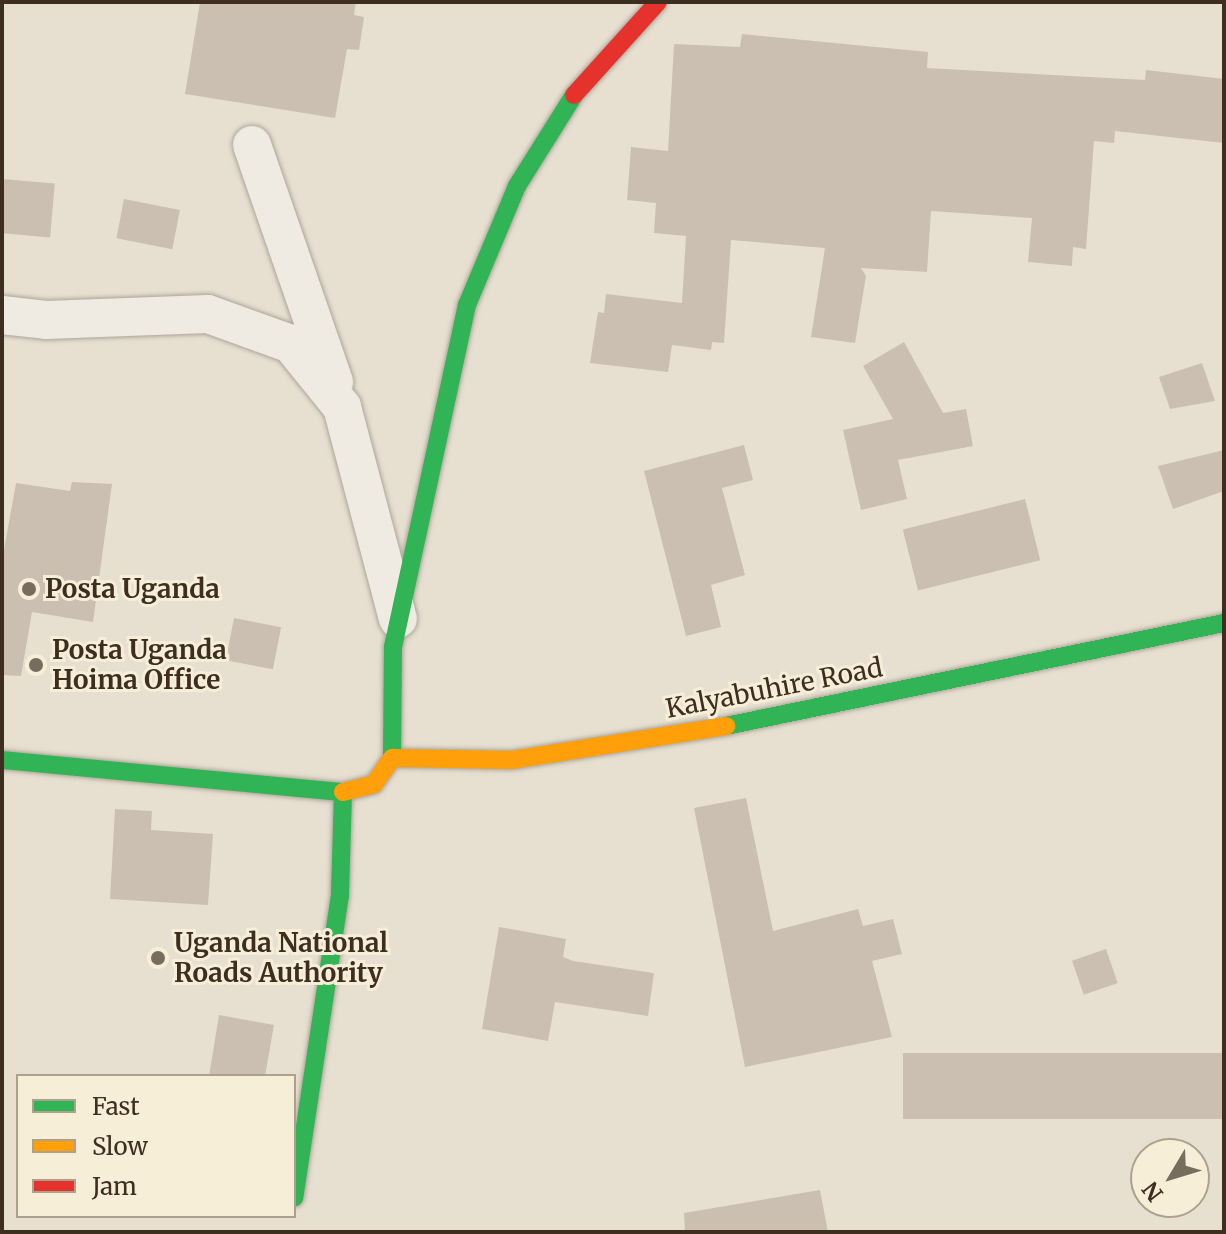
<!DOCTYPE html>
<html>
<head>
<meta charset="utf-8">
<style>
	body { margin:0 }
	#map { position:relative; width:1226px; height:1234px; overflow:hidden; background:#e7e0d1; font-family:Merriweather,serif }
	div>[style] { position:absolute }
	[style*='--x'] { left:calc(var(--x)*1px); top:calc(var(--y)*1px); width:calc(var(--w)*1px); rotate:calc(var(--a)*1deg) }
	.building>* { inset:0; background:#cbbfb2; transform-origin:0 0 }
	.roads { filter:drop-shadow(0 0 2px #ada599) drop-shadow(0 0 2px #ada599) }
	.street>* { height:38px; margin:-19px; padding:0 19px; transform-origin:19px; border-radius:19px; background:#efebe3 }
	.fast>* { height:18px; margin:-9px; padding:0 9px; transform-origin:9px; border-radius:9px; background:#30b455 }
	.slow>* { height:18px; margin:-9px; padding:0 9px; transform-origin:9px; border-radius:9px; background:#ff9f0a }
	.jam>* { height:18px; margin:-9px; padding:0 9px; transform-origin:9px; border-radius:9px; background:#e5322d }
	.dots>* { width:22px; height:22px; translate:-50% -50%; box-sizing:border-box; border:4px solid #f7eed8; border-radius:50% }
	span { translate:-50% -50%; white-space:nowrap; text-align:center; line-height:1.15; -webkit-text-stroke:6px #f7eed8; paint-order:stroke }
	.poi-label { font-size:26px; color:#3d2e20; font-weight:700 }
	.left { translate:0 -50%; text-align:left }
	.street-label { font-size:26px; color:#3d2e20 }
	.frame { position:absolute; inset:0; border:4px solid #3d2e20; pointer-events:none }
	.legend { position:absolute; left:16px; top:1074px; width:280px; height:144px; box-sizing:border-box; background:#f7eed8; border:2px solid #ada18e; margin:0; padding:10px 14px; list-style:none; font-size:24px; color:#3d2e20 }
	.legend li { display:flex; align-items:center; gap:16px; height:40px }
	.legend b { width:40px; border:2px solid #ada18e }
	.north { position:absolute; left:1130px; top:1138px; width:80px; height:80px; box-sizing:border-box; background:#f7eed8; border:2px solid #ada18e; border-radius:50%; rotate:232deg; font-size:22px; font-weight:700; line-height:32px; text-align:center; color:#3d2e20 }
	.north::after { content:''; display:block; margin:auto; width:28px; height:36px; background:#786c5e; clip-path:polygon(50% 0,100% 100%,50% 72%,0 100%) }
</style>
</head>
<body>
<div id="map">
	<div class="building">
		<i style="clip-path:polygon(200px 2px,356px 2px,354px 15px,364px 17px,359px 50px,347px 49px,335px 118px,185px 94px)"></i>
		<i style="clip-path:polygon(742px 34px,928px 52px,927px 68px,1145px 80px,1146px 70px,1224px 79px,1224px 143px,1115px 131px,1114px 143px,1094px 141px,1086px 249px,1073px 247px,1072px 266px,1028px 262px,1032px 218px,931px 211px,927px 272px,861px 268px,866px 276px,855px 343px,811px 337px,825px 248px,731px 240px,724px 343px,712px 342px,711px 350px,672px 345px,668px 372px,590px 363px,598px 312px,604px 313px,606px 294px,682px 303px,686px 236px,654px 233px,656px 203px,627px 200px,631px 147px,668px 151px,674px 44px,740px 47px)"></i>
		<i style="left:2px;top:179px;width:53px;height:54px;rotate:5deg"></i>
		<i style="left:124px;top:199px;width:57px;height:40px;rotate:11deg"></i>
		<i style="clip-path:polygon(904px 342px,943px 413px,966px 409px,973px 446px,898px 460px,907px 499px,861px 510px,843px 430px,893px 419px,863px 366px)"></i>
		<i style="clip-path:polygon(1202px 363px,1215px 401px,1170px 409px,1159px 377px)"></i>
		<i style="clip-path:polygon(744px 445px,753px 480px,722px 488px,745px 575px,711px 585px,721px 627px,686px 636px,644px 471px)"></i>
		<i style="clip-path:polygon(1224px 450px,1224px 491px,1173px 509px,1158px 466px)"></i>
		<i style="clip-path:polygon(72px 482px,112px 484px,93px 622px,32px 612px,21px 676px,2px 675px,2px 561px,16px 483px,70px 491px)"></i>
		<i style="left:1025px;top:499px;width:63px;height:126px;rotate:76deg"></i>
		<i style="left:234px;top:618px;width:48px;height:43px;rotate:11deg"></i>
		<i style="clip-path:polygon(746px 798px,773px 931px,858px 909px,863px 926px,893px 919px,902px 954px,872px 961px,892px 1037px,745px 1067px,694px 808px)"></i>
		<i style="clip-path:polygon(115px 809px,152px 811px,151px 830px,213px 834px,208px 905px,110px 899px)"></i>
		<i style="clip-path:polygon(499px 927px,566px 939px,563px 957px,573px 961px,654px 973px,648px 1016px,555px 1002px,548px 1041px,482px 1029px)"></i>
		<i style="left:1106px;top:949px;width:36px;height:36px;rotate:71deg"></i>
		<i style="clip-path:polygon(219px 1015px,274px 1025px,265px 1076px,209px 1076px)"></i>
		<i style="left:1224px;top:1053px;width:66px;height:321px;rotate:90deg"></i>
		<i style="clip-path:polygon(820px 1190px,828px 1232px,685px 1232px,684px 1213px)"></i>
	</div>
	<div class="roads">
		<div class="street">
			<i style="--x:252;--y:145;--w:251;--a:70.9"></i>
			<i style="--x:2;--y:315;--w:44;--a:6.5"></i>
			<i style="--x:46;--y:320;--w:162;--a:-2.1"></i>
			<i style="--x:208;--y:314;--w:88;--a:19.9"></i>
			<i style="--x:291;--y:344;--w:81;--a:51"></i>
			<i style="--x:342;--y:407;--w:219;--a:75.2"></i>
		</div>
		<div class="fast">
			<i style="--x:726;--y:726;--w:509;--a:-11.69"></i>
			<i style="--x:392;--y:758;--w:111;--a:-89.5"></i>
			<i style="--x:393;--y:647;--w:350;--a:-77.8"></i>
			<i style="--x:467;--y:305;--w:129;--a:-67.2"></i>
			<i style="--x:517;--y:186;--w:107;--a:-57.9"></i>
			<i style="--x:2;--y:760;--w:342;--a:5.4"></i>
			<i style="--x:343;--y:792;--w:103;--a:91.7"></i>
			<i style="--x:340;--y:895;--w:306;--a:98.6"></i>
		</div>
		<div class="slow">
			<i style="--x:343;--y:792;--w:32;--a:-14"></i>
			<i style="--x:374;--y:784;--w:32;--a:-55"></i>
			<i style="--x:392;--y:758;--w:120;--a:1"></i>
			<i style="--x:512;--y:760;--w:217;--a:-9"></i>
		</div>
		<div class="jam">
			<i style="--x:574;--y:95;--w:125;--a:-47.9"></i>
		</div>
	</div>
	<div class="dots">
		<i style="left:29px;top:589px;background:#786c5e"></i>
		<i style="left:36px;top:665px;background:#786c5e"></i>
		<i style="left:158px;top:958px;background:#786c5e"></i>
	</div>
	<div class="poi-label">
		<span class="left" style="left:45px;top:589px">Posta Uganda</span>
		<span class="left" style="left:52px;top:665px">Posta Uganda<br>Hoima Office</span>
		<span class="left" style="left:174px;top:958px">Uganda National<br>Roads Authority</span>
	</div>
	<div class="street-label">
		<span style="left:774px;top:688px;rotate:-11deg">Kalyabuhire Road</span>
	</div>
	<div class="frame"></div>
	<ul class="legend">
	<li><b style="height:10px;background:#30b455"></b>Fast</li>
	<li><b style="height:10px;background:#ff9f0a"></b>Slow</li>
	<li><b style="height:10px;background:#e5322d"></b>Jam</li>
	</ul>
	<div class="north">N</div>
</div>
</body>
</html>
